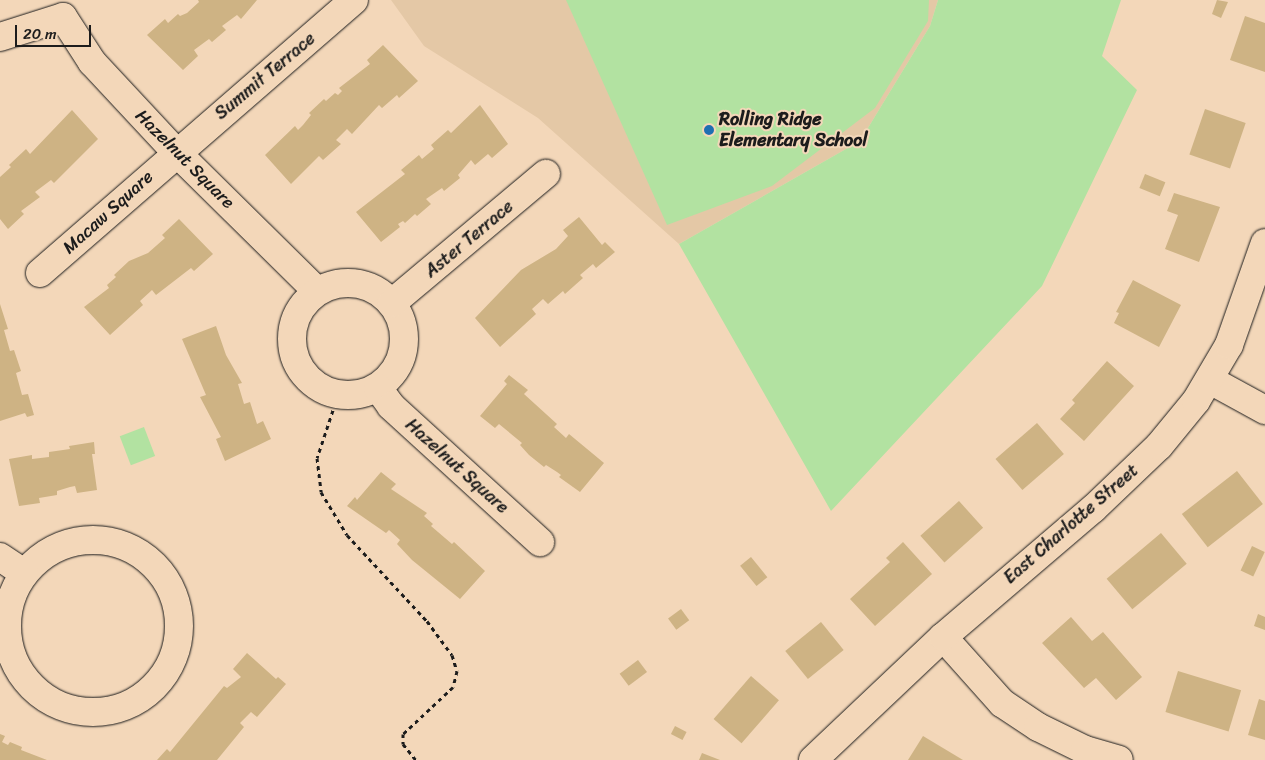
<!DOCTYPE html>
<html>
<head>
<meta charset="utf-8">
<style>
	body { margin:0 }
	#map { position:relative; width:1265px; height:760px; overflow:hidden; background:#f3d7b9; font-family:Sriracha,sans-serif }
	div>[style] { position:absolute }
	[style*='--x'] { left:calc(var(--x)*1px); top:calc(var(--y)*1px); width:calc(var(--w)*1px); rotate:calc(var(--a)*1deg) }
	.built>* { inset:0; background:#e4c8a6 }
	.green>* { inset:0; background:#b2e2a1; transform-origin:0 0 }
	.building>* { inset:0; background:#ceb384; transform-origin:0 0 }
	.path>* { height:3px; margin-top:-1.5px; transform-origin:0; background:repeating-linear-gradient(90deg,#1c1c1c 0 4px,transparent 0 8px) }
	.roads { filter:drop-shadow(0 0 1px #1c1c1c) drop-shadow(0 0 1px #1c1c1c) }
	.street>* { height:28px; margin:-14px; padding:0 14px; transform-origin:14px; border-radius:14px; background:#f3d7b9 }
	.street>.ring { margin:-14px; padding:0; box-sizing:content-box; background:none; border:28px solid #f3d7b9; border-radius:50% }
	.dots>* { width:14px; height:14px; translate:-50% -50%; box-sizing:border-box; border:2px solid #f3d7b9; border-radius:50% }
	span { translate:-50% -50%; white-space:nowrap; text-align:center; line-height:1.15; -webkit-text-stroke:4px #f3d7b9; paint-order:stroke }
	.street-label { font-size:18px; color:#1c1c1c }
	.poi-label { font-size:18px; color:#1c1c1c; font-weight:700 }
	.left { translate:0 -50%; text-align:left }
	.scale { position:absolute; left:15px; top:25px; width:76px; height:22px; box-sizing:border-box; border:2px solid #1c1c1c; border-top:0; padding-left:6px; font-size:15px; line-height:18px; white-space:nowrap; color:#1c1c1c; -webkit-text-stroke:4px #f3d7b9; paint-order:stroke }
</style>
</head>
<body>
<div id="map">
	<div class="built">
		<i style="clip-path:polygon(391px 0,938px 0,930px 26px,860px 141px,679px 244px,538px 118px,424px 46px)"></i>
	</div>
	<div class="green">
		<i style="clip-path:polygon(566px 0,929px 0,928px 21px,875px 108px,772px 186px,667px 225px)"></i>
		<i style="clip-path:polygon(938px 0,1121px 0,1102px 56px,1137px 90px,1042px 286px,831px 511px,679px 244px,860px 141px,930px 26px)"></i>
		<i style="left:144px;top:427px;width:31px;height:26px;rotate:69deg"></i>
	</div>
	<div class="building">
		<i style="clip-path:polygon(198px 0,257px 0,241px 19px,237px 15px,222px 26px,226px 30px,212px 42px,209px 39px,194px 50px,198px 56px,183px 70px,147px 35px,165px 19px,168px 23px,178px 14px,180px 16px,187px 13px,199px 2px)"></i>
		<i style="clip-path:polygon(1217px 0,1228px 2px,1221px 18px,1212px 14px)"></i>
		<i style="clip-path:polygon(1245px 16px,1265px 23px,1265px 72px,1230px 60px)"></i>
		<i style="clip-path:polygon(383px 45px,418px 81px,399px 98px,397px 95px,382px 108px,379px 105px,352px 134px,347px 129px,336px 140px,341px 144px,323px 160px,319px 156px,291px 184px,265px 155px,295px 126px,298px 130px,303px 125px,311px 115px,309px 113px,324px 99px,326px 101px,335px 93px,338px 95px,342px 91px,339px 88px,370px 64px,367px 60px)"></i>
		<i style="clip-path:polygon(480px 105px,508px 144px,492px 158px,488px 154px,475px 165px,471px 160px,458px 175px,460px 178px,444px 191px,442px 188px,426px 199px,431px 204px,417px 216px,415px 214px,405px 223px,403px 221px,398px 224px,400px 227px,381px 242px,356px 212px,405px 174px,401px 170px,419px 155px,422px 159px,434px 149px,431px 145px,448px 130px,451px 133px)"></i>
		<i style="left:1205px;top:109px;width:43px;height:48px;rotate:19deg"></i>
		<i style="clip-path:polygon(72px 110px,98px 139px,54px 183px,51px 180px,35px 192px,40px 197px,21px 211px,24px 214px,8px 229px,0 219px,0 177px,11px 167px,9px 165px,26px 149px,30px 154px)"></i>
		<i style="left:1145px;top:174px;width:22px;height:15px;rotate:22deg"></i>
		<i style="clip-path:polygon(1174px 193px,1220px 207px,1199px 262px,1165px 249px,1178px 215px,1167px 211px)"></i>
		<i style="clip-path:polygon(579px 217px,602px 245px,605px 242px,615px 252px,596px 268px,593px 264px,580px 275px,583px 278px,565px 294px,563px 291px,548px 304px,543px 299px,532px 309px,536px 314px,500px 347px,475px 318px,521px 270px,556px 249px,568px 236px,563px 230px)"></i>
		<i style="clip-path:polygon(179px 219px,213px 254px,194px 271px,191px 268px,156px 295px,152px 290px,140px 301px,143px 305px,110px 335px,84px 307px,109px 288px,107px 285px,116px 277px,114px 275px,129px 261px,148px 253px,165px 238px,162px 235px)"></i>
		<i style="clip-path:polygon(1133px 280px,1181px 305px,1159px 347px,1114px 323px,1119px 313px,1116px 312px)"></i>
		<i style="clip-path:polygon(0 304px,8px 329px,4px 330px,10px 351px,14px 350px,21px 371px,16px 373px,22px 395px,28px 394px,34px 415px,27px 417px,25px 413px,0 421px)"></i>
		<i style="clip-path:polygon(216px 326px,226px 355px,242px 383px,238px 384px,244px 404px,250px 402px,257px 424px,263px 421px,271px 439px,225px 461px,216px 439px,221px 437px,200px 397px,206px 395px,182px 339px)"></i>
		<i style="clip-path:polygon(1107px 361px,1134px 386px,1084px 441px,1060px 419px,1075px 403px,1072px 400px)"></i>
		<i style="clip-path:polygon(509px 375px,528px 390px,524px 394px,557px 424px,554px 427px,566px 438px,569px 434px,604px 463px,580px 492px,559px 477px,561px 475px,557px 472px,546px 465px,544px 467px,529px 455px,520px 445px,522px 443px,499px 424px,495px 428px,480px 416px,507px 384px,504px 381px)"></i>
		<i style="left:1037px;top:423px;width:41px;height:55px;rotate:49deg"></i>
		<i style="clip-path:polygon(94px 442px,95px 454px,92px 454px,97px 490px,77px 493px,75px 486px,70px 487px,57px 491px,57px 495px,39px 498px,40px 503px,19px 506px,9px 459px,32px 455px,32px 459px,49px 457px,49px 452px,70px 449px,69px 446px)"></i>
		<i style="left:1237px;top:471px;width:42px;height:70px;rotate:52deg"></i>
		<i style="clip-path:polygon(381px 472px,396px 484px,391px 489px,427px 513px,424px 516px,433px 524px,431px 526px,452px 544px,454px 542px,485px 571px,460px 599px,412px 560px,397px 544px,400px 540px,389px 530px,386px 533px,347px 506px,355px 497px,357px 500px)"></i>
		<i style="left:959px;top:501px;width:36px;height:52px;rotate:48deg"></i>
		<i style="left:1161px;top:533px;width:40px;height:71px;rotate:50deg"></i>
		<i style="clip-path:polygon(903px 542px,932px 574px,875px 626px,850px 599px,890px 562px,886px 558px)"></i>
		<i style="left:1252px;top:546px;width:14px;height:27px;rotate:25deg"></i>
		<i style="left:751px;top:557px;width:26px;height:14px;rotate:51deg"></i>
		<i style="left:681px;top:609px;width:14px;height:16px;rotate:54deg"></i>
		<i style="clip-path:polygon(1258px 614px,1265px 617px,1265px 630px,1254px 626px)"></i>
		<i style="clip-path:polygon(1071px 617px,1092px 641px,1103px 632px,1142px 677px,1116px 700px,1096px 678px,1084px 688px,1042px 643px)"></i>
		<i style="left:821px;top:622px;width:36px;height:46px;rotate:51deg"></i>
		<i style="clip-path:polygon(247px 653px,276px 679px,278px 677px,286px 684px,257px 717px,251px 712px,240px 723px,244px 727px,217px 760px,157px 760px,167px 749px,170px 752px,224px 686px,227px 688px,241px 677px,233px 669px)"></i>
		<i style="left:638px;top:660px;width:15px;height:23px;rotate:53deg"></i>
		<i style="left:1178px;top:671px;width:66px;height:43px;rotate:17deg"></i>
		<i style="left:751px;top:676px;width:37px;height:57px;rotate:41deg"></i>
		<i style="clip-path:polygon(1259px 699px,1265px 701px,1265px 740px,1248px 735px)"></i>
		<i style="left:675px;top:726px;width:13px;height:9px;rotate:27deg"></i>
		<i style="clip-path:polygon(0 734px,5px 736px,2px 742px,8px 745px,10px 742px,22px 747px,21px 750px,47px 760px,0 760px)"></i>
		<i style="clip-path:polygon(923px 736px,963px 760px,908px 760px)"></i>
		<i style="clip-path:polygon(702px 753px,720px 760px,699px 760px)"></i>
	</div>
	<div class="path">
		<i style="--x:338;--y:395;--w:66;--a:108.4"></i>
		<i style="--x:317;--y:458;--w:34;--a:83"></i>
		<i style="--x:321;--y:492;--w:50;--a:58.8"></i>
		<i style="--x:347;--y:535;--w:117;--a:47.1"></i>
		<i style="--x:427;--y:621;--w:42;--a:53.7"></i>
		<i style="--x:452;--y:655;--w:17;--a:73"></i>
		<i style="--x:457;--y:671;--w:16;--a:104"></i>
		<i style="--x:453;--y:687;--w:69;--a:136.8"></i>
		<i style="--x:403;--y:734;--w:10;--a:90"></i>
		<i style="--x:403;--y:744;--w:21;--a:51"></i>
	</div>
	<div class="roads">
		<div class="street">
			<i style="--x:63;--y:17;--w:54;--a:57.2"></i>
			<i style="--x:92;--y:62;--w:123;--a:47"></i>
			<i style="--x:176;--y:152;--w:198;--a:44.6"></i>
			<i style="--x:0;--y:37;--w:66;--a:-17.6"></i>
			<i style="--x:40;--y:273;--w:416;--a:-41"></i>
			<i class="ring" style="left:292px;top:283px;width:84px;height:84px"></i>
			<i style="--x:392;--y:303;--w:201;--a:-40"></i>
			<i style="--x:1210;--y:380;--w:63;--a:28.6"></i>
			<i style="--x:378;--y:388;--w:22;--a:54"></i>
			<i style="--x:391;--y:406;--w:202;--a:42.4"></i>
			<i class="ring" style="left:7px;top:540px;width:144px;height:144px"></i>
			<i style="--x:0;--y:557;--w:29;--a:34"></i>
			<i style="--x:943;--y:637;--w:89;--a:48.2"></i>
			<i style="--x:1002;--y:703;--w:43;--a:33.7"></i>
			<i style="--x:1038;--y:727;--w:52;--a:26.1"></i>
			<i style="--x:1085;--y:750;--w:35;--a:16"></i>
			<i style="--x:813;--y:760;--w:179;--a:-43.4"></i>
			<i style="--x:943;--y:637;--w:197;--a:-40.5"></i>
			<i style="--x:1093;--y:509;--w:91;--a:-43.7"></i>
			<i style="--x:1159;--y:446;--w:58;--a:-50.6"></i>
			<i style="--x:1196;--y:401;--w:65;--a:-59.5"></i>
			<i style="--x:1229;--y:345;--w:108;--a:-70.6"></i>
		</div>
	</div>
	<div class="dots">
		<i style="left:709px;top:130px;background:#1f6fb2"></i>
	</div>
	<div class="street-label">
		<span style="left:265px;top:76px;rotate:-40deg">Summit Terrace</span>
		<span style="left:185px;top:159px;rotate:45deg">Hazelnut Square</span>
		<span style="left:108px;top:212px;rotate:-42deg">Macaw Square</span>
		<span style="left:469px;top:239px;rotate:-40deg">Aster Terrace</span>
		<span style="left:457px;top:466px;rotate:42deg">Hazelnut Square</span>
		<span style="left:1071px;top:524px;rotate:-41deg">East Charlotte Street</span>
	</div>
	<div class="poi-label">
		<span class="left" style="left:719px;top:130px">Rolling Ridge<br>Elementary School</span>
	</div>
	<div class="scale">20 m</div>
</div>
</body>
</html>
